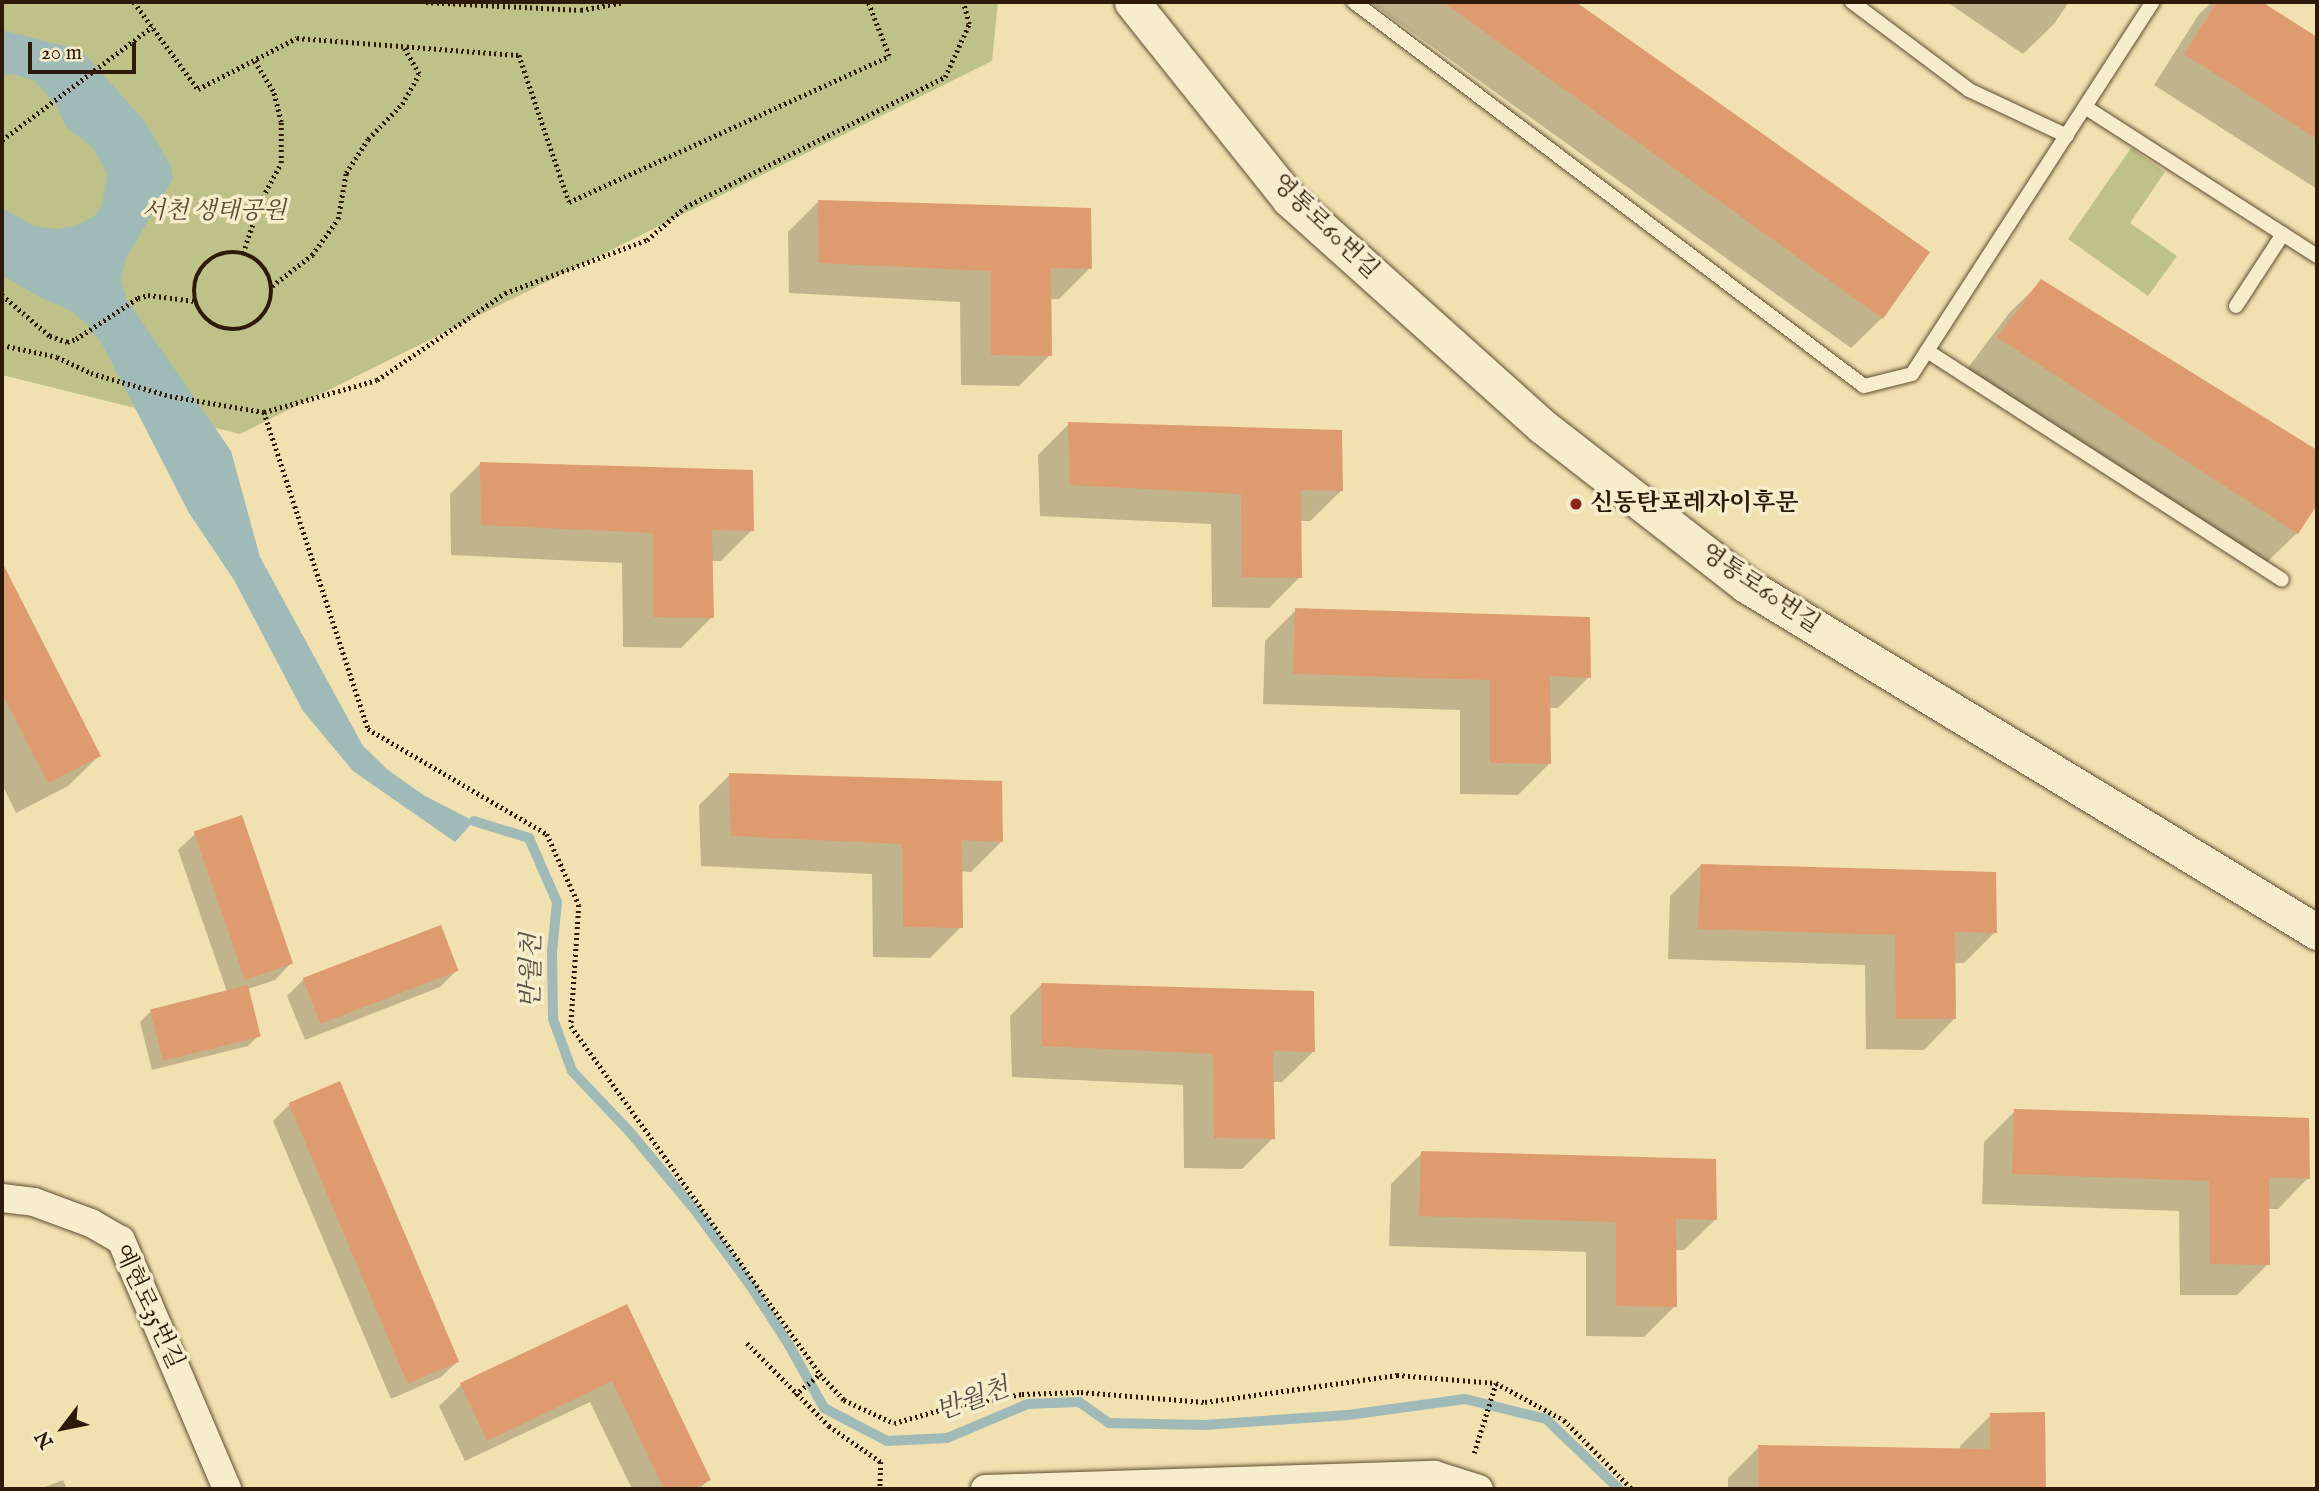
<!DOCTYPE html>
<html>
<head>
<meta charset="utf-8">
<style>
	body { margin:0 }
	#map { position:relative; width:2319px; height:1491px; overflow:hidden; background:#f2e1b0; font-family:"IM FELL English","Noto Serif KR",serif }
	div>[style] { position:absolute }
	[style*='--x'] { left:calc(var(--x)*1px); top:calc(var(--y)*1px); width:calc(var(--w)*1px); rotate:calc(var(--a)*1deg) }
	.green>* { inset:0; background:#bec288 }
	.water>* { inset:0; background:#a0bbb7 }
	.shadow>* { inset:0; background:#0003 }
	.stream>* { height:10px; margin:-5px; padding:0 5px; transform-origin:5px; border-radius:5px; background:#a0bbb7 }
	.building>* { inset:0; background:#df9b70; transform-origin:0 0 }
	.path>* { height:4.5px; margin-top:-2.25px; transform-origin:0; background:repeating-linear-gradient(90deg,#2e1a0a 0 2px,transparent 0 5.5px) }
	.path>.ring { margin:-2.25px; padding:0; box-sizing:content-box; background:none; border:4.5px solid #2e1a0a; border-radius:50% }
	.roads { filter:drop-shadow(0 0 2px #5f4c34) drop-shadow(0 0 2px #5f4c34) }
	.service>* { height:14px; margin:-7px; padding:0 7px; transform-origin:7px; border-radius:7px; background:#f7eccc }
	.minor>* { height:28px; margin:-14px; padding:0 14px; transform-origin:14px; border-radius:14px; background:#f7eccc }
	.tertiary>* { height:35px; margin:-17.5px; padding:0 17.5px; transform-origin:17.5px; border-radius:17.5px; background:#f7eccc }
	.dots>* { width:19px; height:19px; translate:-50% -50%; box-sizing:border-box; border:4px solid #f7eccc; border-radius:50% }
	span { translate:-50% -50%; white-space:nowrap; text-align:center; line-height:1.15; -webkit-text-stroke:7px #f7eccc; paint-order:stroke }
	.park-label { font-size:24px; color:#594c30; font-style:italic }
	.street-label { font-size:24px; color:#2e1a0a }
	.poi-label { font-size:24px; color:#2e1a0a; font-weight:700 }
	.left { translate:0 -50%; text-align:left }
	.water-label { font-size:26px; color:#565247; font-style:italic }
	.frame { position:absolute; inset:0; border:4px solid #2e1a0a; pointer-events:none }
	.north { position:absolute; left:28px; top:1393px; width:70px; height:70px; -webkit-text-stroke:5px #f7eccc; paint-order:stroke; rotate:238deg; font-size:19px; font-weight:700; line-height:28px; text-align:center; color:#2e1a0a }
	.north::after { content:''; display:block; margin:auto; width:24px; height:32px; background:#2e1a0a; clip-path:polygon(50% 0,100% 100%,50% 72%,0 100%) }
	.scale { position:absolute; left:28px; top:42px; width:108px; height:32px; box-sizing:border-box; border:4px solid #2e1a0a; border-top:0; padding-left:9px; font-size:21px; line-height:24px; white-space:nowrap; color:#2e1a0a; -webkit-text-stroke:5px #f7eccc; paint-order:stroke }
</style>
</head>
<body>
<div id="map">
	<div class="green">
		<i style="clip-path:polygon(2px 2px,998px 2px,992px 61px,240px 434px,2px 375px)"></i>
		<i style="clip-path:polygon(2131px 148px,2165px 172px,2130px 223px,2177px 256px,2148px 296px,2068px 239px)"></i>
	</div>
	<div class="water">
		<i style="clip-path:polygon(2px 30px,81px 50px,143px 119px,170px 164px,173px 179px,126px 258px,121px 279px,127px 300px,231px 451px,260px 557px,363px 746px,388px 770px,425px 796px,474px 821px,455px 842px,353px 771px,303px 711px,234px 580px,189px 513px,102px 344px,87px 324px,70px 310px,41px 298px,2px 275px,2px 208px,34px 226px,57px 229px,75px 226px,94px 216px,102px 205px,107px 173px,92px 147px,66px 127px,56px 105px,35px 81px,12px 74px,2px 76px)"></i>
	</div>
	<div class="shadow">
		<i style="clip-path:polygon(1370px 2px,1573px 2px,1638px 49px,1882px 318px,1851px 348px)"></i>
		<i style="clip-path:polygon(1947px 2px,2069px 2px,2054px 24px,2023px 54px)"></i>
		<i style="clip-path:polygon(2212px 2px,2258px 2px,2317px 39px,2317px 189px,2154px 85px,2199px 14px)"></i>
		<i style="clip-path:polygon(818px 202px,1090px 268px,1059px 299px,1050px 299px,1050px 355px,1019px 386px,961px 385px,960px 302px,789px 293px,788px 232px)"></i>
		<i style="clip-path:polygon(2041px 282px,2317px 453px,2317px 501px,2297px 533px,2266px 563px,1967px 369px,2010px 312px)"></i>
		<i style="clip-path:polygon(1069px 424px,1341px 491px,1310px 521px,1300px 521px,1300px 577px,1269px 608px,1212px 607px,1211px 524px,1040px 516px,1038px 455px)"></i>
		<i style="clip-path:polygon(480px 464px,752px 530px,721px 561px,711px 561px,712px 617px,681px 648px,623px 647px,622px 563px,451px 555px,450px 494px)"></i>
		<i style="clip-path:polygon(2px 565px,99px 756px,68px 786px,16px 813px,2px 784px)"></i>
		<i style="clip-path:polygon(1296px 610px,1589px 677px,1558px 708px,1549px 708px,1549px 764px,1518px 795px,1460px 794px,1460px 710px,1263px 704px,1265px 641px)"></i>
		<i style="clip-path:polygon(730px 775px,1002px 841px,971px 872px,960px 871px,961px 927px,930px 958px,873px 957px,872px 874px,701px 866px,699px 805px)"></i>
		<i style="clip-path:polygon(195px 834px,291px 963px,275px 980px,248px 989px,259px 1035px,248px 1046px,152px 1070px,140px 1022px,151px 1011px,227px 992px,178px 850px)"></i>
		<i style="clip-path:polygon(1701px 865px,1995px 932px,1964px 963px,1954px 963px,1954px 1019px,1924px 1050px,1866px 1049px,1865px 965px,1668px 959px,1670px 896px)"></i>
		<i style="clip-path:polygon(457px 970px,440px 987px,305px 1040px,287px 996px,304px 979px)"></i>
		<i style="clip-path:polygon(1041px 985px,1313px 1052px,1282px 1082px,1272px 1082px,1273px 1138px,1242px 1169px,1184px 1168px,1183px 1085px,1012px 1077px,1010px 1016px)"></i>
		<i style="clip-path:polygon(289px 1105px,458px 1361px,441px 1377px,391px 1399px,273px 1121px)"></i>
		<i style="clip-path:polygon(2015px 1111px,2308px 1178px,2278px 1209px,2268px 1209px,2268px 1264px,2237px 1295px,2180px 1295px,2179px 1211px,1982px 1204px,1984px 1142px)"></i>
		<i style="clip-path:polygon(1422px 1153px,1715px 1220px,1684px 1250px,1674px 1250px,1675px 1306px,1644px 1337px,1586px 1336px,1586px 1252px,1389px 1246px,1391px 1184px)"></i>
		<i style="clip-path:polygon(627px 1306px,709px 1480px,699px 1489px,632px 1489px,590px 1402px,465px 1461px,439px 1406px,461px 1385px)"></i>
		<i style="clip-path:polygon(2043px 1414px,2044px 1489px,1728px 1489px,1728px 1478px,1759px 1447px,1960px 1451px,1960px 1446px,1991px 1415px)"></i>
		<i style="clip-path:polygon(63px 1480px,67px 1489px,40px 1489px)"></i>
	</div>
	<div class="stream">
		<i style="--x:474;--y:821;--w:58;--a:17.2"></i>
		<i style="--x:529;--y:838;--w:70;--a:66.4"></i>
		<i style="--x:557;--y:902;--w:50;--a:95.7"></i>
		<i style="--x:552;--y:952;--w:67;--a:89.1"></i>
		<i style="--x:553;--y:1019;--w:55;--a:69.9"></i>
		<i style="--x:572;--y:1071;--w:83;--a:46.5"></i>
		<i style="--x:629;--y:1131;--w:103;--a:50.1"></i>
		<i style="--x:695;--y:1210;--w:97;--a:53.8"></i>
		<i style="--x:752;--y:1288;--w:68;--a:57"></i>
		<i style="--x:789;--y:1345;--w:72;--a:60.9"></i>
		<i style="--x:824;--y:1408;--w:71;--a:27.6"></i>
		<i style="--x:887;--y:1441;--w:60;--a:-2.9"></i>
		<i style="--x:947;--y:1438;--w:88;--a:-22.8"></i>
		<i style="--x:1028;--y:1404;--w:51;--a:-2.2"></i>
		<i style="--x:1079;--y:1402;--w:37;--a:35"></i>
		<i style="--x:1109;--y:1423;--w:95;--a:1.2"></i>
		<i style="--x:1204;--y:1425;--w:144;--a:-4"></i>
		<i style="--x:1348;--y:1415;--w:118;--a:-7.8"></i>
		<i style="--x:1465;--y:1399;--w:83;--a:13.9"></i>
		<i style="--x:1546;--y:1419;--w:101;--a:43.8"></i>
	</div>
	<div class="building">
		<i style="clip-path:polygon(1443px 2px,1576px 2px,1930px 252px,1883px 319px)"></i>
		<i style="clip-path:polygon(2217px 2px,2262px 2px,2317px 37px,2317px 139px,2184px 54px)"></i>
		<i style="clip-path:polygon(818px 200px,1091px 208px,1092px 269px,1051px 268px,1052px 356px,991px 355px,991px 271px,819px 263px)"></i>
		<i style="clip-path:polygon(2041px 279px,2317px 450px,2317px 505px,2298px 534px,1997px 337px)"></i>
		<i style="clip-path:polygon(1068px 422px,1342px 430px,1343px 491px,1301px 490px,1302px 578px,1242px 577px,1241px 494px,1070px 485px)"></i>
		<i style="clip-path:polygon(480px 462px,753px 470px,754px 531px,712px 530px,714px 618px,653px 617px,653px 533px,481px 525px)"></i>
		<i style="clip-path:polygon(2px 562px,101px 756px,48px 783px,2px 693px)"></i>
		<i style="clip-path:polygon(1295px 608px,1590px 617px,1591px 678px,1550px 676px,1551px 764px,1490px 763px,1490px 680px,1293px 674px)"></i>
		<i style="clip-path:polygon(729px 773px,1002px 781px,1003px 842px,962px 840px,963px 928px,903px 927px,902px 844px,731px 836px)"></i>
		<i style="left:242px;top:815px;width:157px;height:51px;rotate:71deg"></i>
		<i style="clip-path:polygon(1701px 864px,1996px 872px,1997px 933px,1955px 932px,1956px 1019px,1896px 1019px,1895px 935px,1698px 929px)"></i>
		<i style="left:441px;top:925px;width:49px;height:148px;rotate:69deg"></i>
		<i style="clip-path:polygon(1041px 983px,1314px 991px,1315px 1052px,1273px 1051px,1275px 1139px,1214px 1138px,1213px 1054px,1042px 1046px)"></i>
		<i style="left:248px;top:985px;width:53px;height:101px;rotate:76deg"></i>
		<i style="left:340px;top:1081px;width:305px;height:56px;rotate:67deg"></i>
		<i style="clip-path:polygon(2014px 1109px,2309px 1118px,2310px 1179px,2269px 1177px,2270px 1265px,2210px 1264px,2209px 1181px,2012px 1174px)"></i>
		<i style="clip-path:polygon(1421px 1151px,1716px 1159px,1717px 1220px,1676px 1219px,1677px 1307px,1616px 1306px,1616px 1222px,1419px 1216px)"></i>
		<i style="clip-path:polygon(627px 1304px,711px 1480px,692px 1489px,664px 1489px,612px 1381px,487px 1441px,460px 1383px)"></i>
		<i style="clip-path:polygon(2045px 1412px,2046px 1489px,1759px 1489px,1758px 1445px,1990px 1449px,1990px 1413px)"></i>
	</div>
	<div class="path">
		<i style="--x:134;--y:2;--w:108;--a:53.7"></i>
		<i style="--x:198;--y:89;--w:111;--a:-27.3"></i>
		<i style="--x:297;--y:38;--w:223;--a:4.4"></i>
		<i style="--x:519;--y:55;--w:155;--a:71.2"></i>
		<i style="--x:569;--y:202;--w:352;--a:-24.5"></i>
		<i style="--x:889;--y:56;--w:58;--a:-111.3"></i>
		<i style="--x:426;--y:2;--w:155;--a:3"></i>
		<i style="--x:581;--y:10;--w:44;--a:-10.5"></i>
		<i style="--x:2;--y:140;--w:188;--a:-37"></i>
		<i class="ring" style="left:194px;top:252px;width:73.5px;height:73.5px"></i>
		<i style="--x:243;--y:253;--w:54;--a:-71.6"></i>
		<i style="--x:260;--y:202;--w:44;--a:-61.7"></i>
		<i style="--x:281;--y:163;--w:41;--a:-90"></i>
		<i style="--x:281;--y:122;--w:32;--a:-104"></i>
		<i style="--x:273;--y:91;--w:36;--a:-122"></i>
		<i style="--x:272;--y:286;--w:51;--a:-37.8"></i>
		<i style="--x:312;--y:255;--w:44;--a:-54.2"></i>
		<i style="--x:338;--y:219;--w:47;--a:-80.1"></i>
		<i style="--x:346;--y:173;--w:40;--a:-57.1"></i>
		<i style="--x:368;--y:139;--w:49;--a:-45.8"></i>
		<i style="--x:402;--y:104;--w:34;--a:-60"></i>
		<i style="--x:419;--y:74;--w:32;--a:-120"></i>
		<i style="--x:2;--y:295;--w:63;--a:40.5"></i>
		<i style="--x:50;--y:336;--w:18;--a:19"></i>
		<i style="--x:67;--y:342;--w:9;--a:-18"></i>
		<i style="--x:76;--y:339;--w:74;--a:-33.5"></i>
		<i style="--x:138;--y:298;--w:10;--a:-17"></i>
		<i style="--x:148;--y:295;--w:47;--a:7.3"></i>
		<i style="--x:2;--y:345;--w:56;--a:12.3"></i>
		<i style="--x:57;--y:357;--w:38;--a:25"></i>
		<i style="--x:91;--y:373;--w:82;--a:16.2"></i>
		<i style="--x:170;--y:396;--w:95;--a:9.7"></i>
		<i style="--x:264;--y:412;--w:117;--a:-15.8"></i>
		<i style="--x:377;--y:380;--w:155;--a:-34.2"></i>
		<i style="--x:505;--y:293;--w:152;--a:-20.5"></i>
		<i style="--x:647;--y:240;--w:50;--a:-41"></i>
		<i style="--x:685;--y:207;--w:291;--a:-26.6"></i>
		<i style="--x:945;--y:77;--w:58;--a:-65.6"></i>
		<i style="--x:969;--y:24;--w:23;--a:-105"></i>
		<i style="--x:264;--y:412;--w:334;--a:71.8"></i>
		<i style="--x:368;--y:729;--w:208;--a:30.4"></i>
		<i style="--x:547;--y:834;--w:78;--a:65.7"></i>
		<i style="--x:579;--y:905;--w:121;--a:93.8"></i>
		<i style="--x:571;--y:1026;--w:428;--a:54.4"></i>
		<i style="--x:820;--y:1374;--w:35;--a:47"></i>
		<i style="--x:844;--y:1400;--w:55;--a:24.7"></i>
		<i style="--x:894;--y:1423;--w:62;--a:-15.8"></i>
		<i style="--x:954;--y:1406;--w:69;--a:-10"></i>
		<i style="--x:1022;--y:1394;--w:59;--a:-1.9"></i>
		<i style="--x:1081;--y:1392;--w:124;--a:4.6"></i>
		<i style="--x:1205;--y:1402;--w:194;--a:-8"></i>
		<i style="--x:1397;--y:1375;--w:99;--a:4.6"></i>
		<i style="--x:1496;--y:1383;--w:77;--a:28.6"></i>
		<i style="--x:1564;--y:1420;--w:97;--a:45.4"></i>
		<i style="--x:747;--y:1343;--w:117;--a:45.3"></i>
		<i style="--x:829;--y:1426;--w:63;--a:34.7"></i>
		<i style="--x:881;--y:1462;--w:27;--a:92"></i>
		<i style="--x:795;--y:1395;--w:33;--a:-40"></i>
		<i style="--x:1474;--y:1453;--w:73;--a:-72.6"></i>
	</div>
	<div class="roads">
		<div class="service">
			<i style="--x:1354;--y:2;--w:638;--a:36.98"></i>
			<i style="--x:1864;--y:386;--w:49;--a:-14"></i>
			<i style="--x:1912;--y:374;--w:443;--a:-57.1"></i>
			<i style="--x:1852;--y:2;--w:146;--a:36.9"></i>
			<i style="--x:1969;--y:90;--w:108;--a:25.1"></i>
			<i style="--x:2085;--y:107;--w:276;--a:32.7"></i>
			<i style="--x:2236;--y:306;--w:86;--a:-56.9"></i>
			<i style="--x:1927;--y:351;--w:422;--a:32.8"></i>
		</div>
		<div class="minor">
			<i style="--x:2;--y:1198;--w:32;--a:7"></i>
			<i style="--x:34;--y:1202;--w:61;--a:20.2"></i>
			<i style="--x:91;--y:1223;--w:34;--a:30"></i>
			<i style="--x:121;--y:1240;--w:271;--a:66.9"></i>
			<i style="--x:985;--y:1489;--w:450;--a:-1.8"></i>
			<i style="--x:1435;--y:1475;--w:46;--a:17.7"></i>
		</div>
		<div class="tertiary">
			<i style="--x:1132;--y:2;--w:252;--a:51.4"></i>
			<i style="--x:1289;--y:199;--w:340;--a:41.9"></i>
			<i style="--x:1542;--y:426;--w:259;--a:37.9"></i>
			<i style="--x:1746;--y:585;--w:668;--a:31.29"></i>
		</div>
	</div>
	<div class="dots">
		<i style="left:1576px;top:504px;background:#8f2418"></i>
	</div>
	<div class="park-label">
		<span style="left:214px;top:212px">서천 생태공원</span>
	</div>
	<div class="street-label">
		<span style="left:1325px;top:227px;rotate:44deg">영통로60번길</span>
		<span style="left:1760px;top:589px;rotate:34deg">영통로60번길</span>
		<span style="left:148px;top:1307px;rotate:65deg">예현로35번길</span>
	</div>
	<div class="poi-label">
		<span class="left" style="left:1590px;top:504px">신동탄포레자이후문</span>
	</div>
	<div class="water-label">
		<span style="left:532px;top:971px;rotate:-89deg">반월천</span>
		<span style="left:973px;top:1400px;rotate:-20deg">반월천</span>
	</div>
	<div class="frame"></div>
	<div class="north">N</div>
	<div class="scale">20 m</div>
</div>
</body>
</html>
